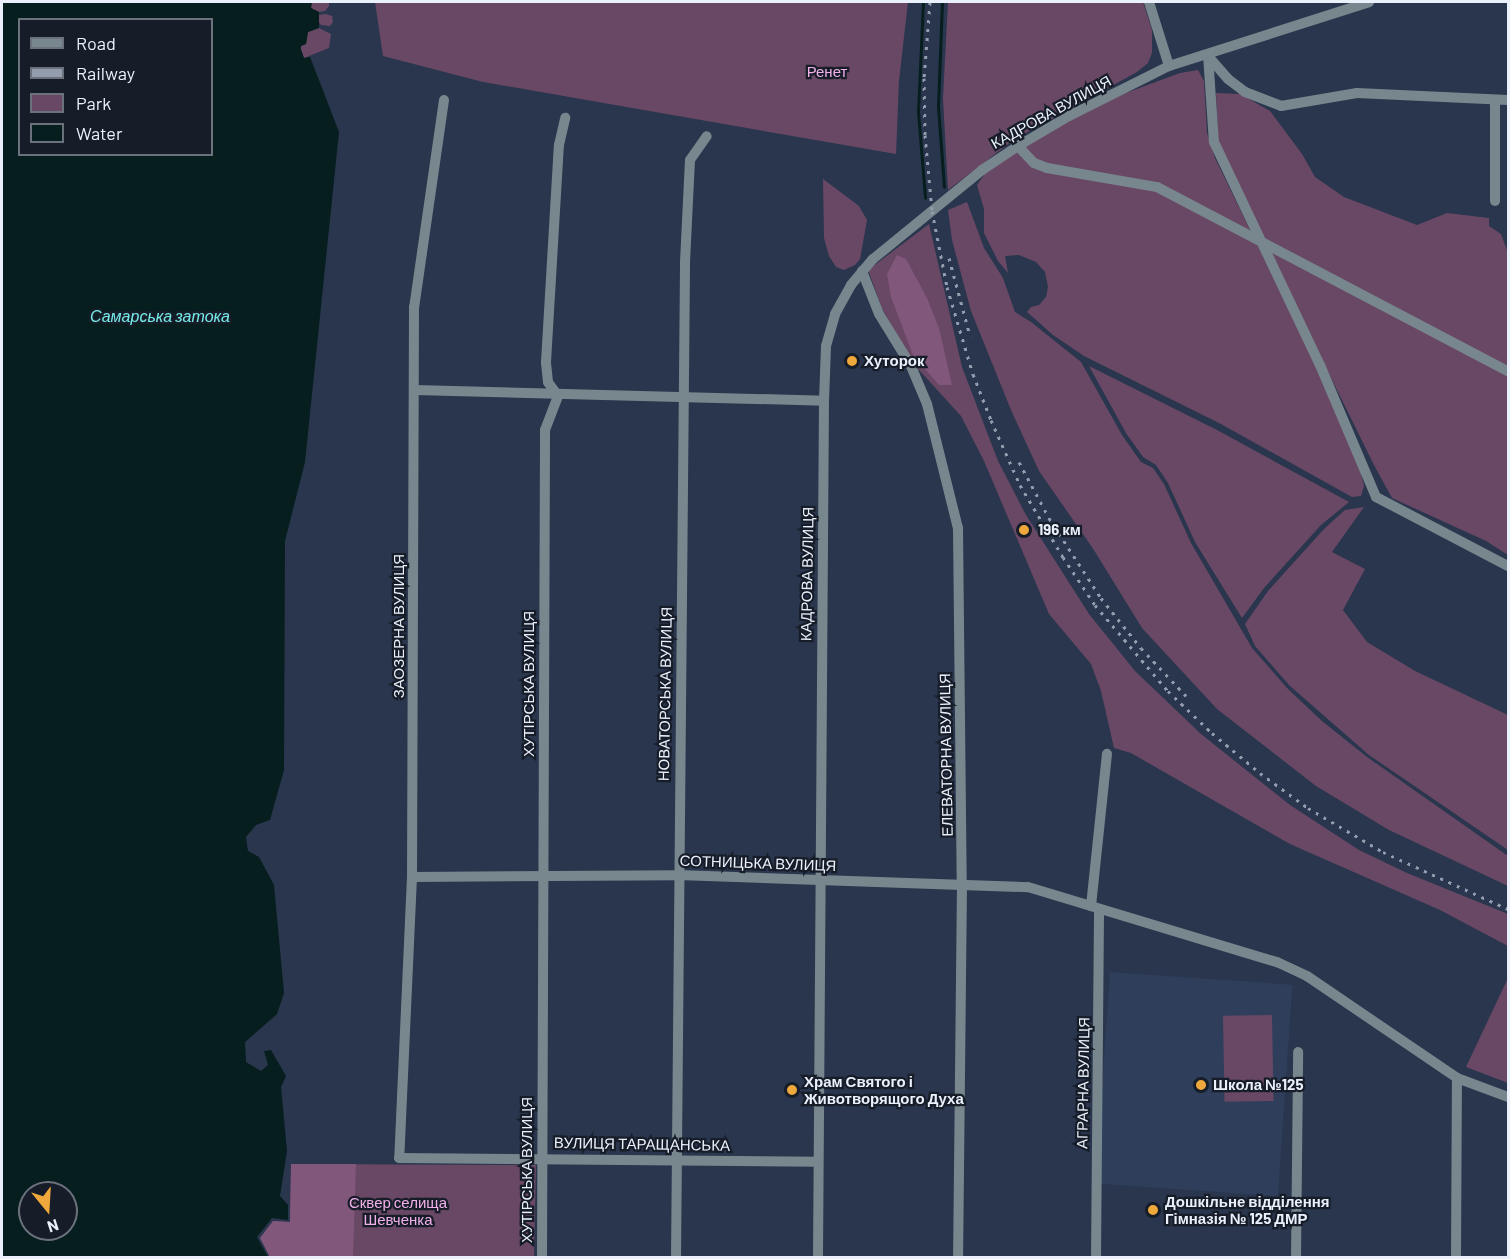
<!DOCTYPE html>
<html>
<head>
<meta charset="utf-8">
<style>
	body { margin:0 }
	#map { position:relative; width:1510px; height:1259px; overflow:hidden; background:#29364d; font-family:Barlow,sans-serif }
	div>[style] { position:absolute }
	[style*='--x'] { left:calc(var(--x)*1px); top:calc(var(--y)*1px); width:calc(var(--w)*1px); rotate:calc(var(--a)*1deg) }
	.built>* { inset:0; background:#2e3e5b; transform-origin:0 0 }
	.green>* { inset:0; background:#694865; transform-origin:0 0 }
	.forest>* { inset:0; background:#81577c }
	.water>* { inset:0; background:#061e1e }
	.stream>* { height:3px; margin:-1.5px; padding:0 1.5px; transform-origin:1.5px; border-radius:1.5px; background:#061e1e }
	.minor>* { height:10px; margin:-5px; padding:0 5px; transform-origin:5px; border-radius:5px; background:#78878e }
	.rail>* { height:3px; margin-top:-1.5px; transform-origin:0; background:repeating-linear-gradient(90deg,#939dae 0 3px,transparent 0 9px) }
	.dots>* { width:16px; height:16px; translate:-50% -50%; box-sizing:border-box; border:3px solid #171d28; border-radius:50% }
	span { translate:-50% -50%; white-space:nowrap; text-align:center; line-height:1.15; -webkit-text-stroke:4.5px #171d28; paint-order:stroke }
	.park-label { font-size:15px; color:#f2b0ea }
	.street-label { font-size:15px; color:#eaf1fd }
	.poi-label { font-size:15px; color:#eaf1fd; font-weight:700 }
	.left { translate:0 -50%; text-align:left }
	.water-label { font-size:16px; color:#75ebe8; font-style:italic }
	.frame { position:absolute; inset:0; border:3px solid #eaf1fd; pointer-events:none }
	.legend { position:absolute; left:18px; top:18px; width:195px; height:138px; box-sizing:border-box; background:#171d28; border:2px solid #6b727d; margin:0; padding:8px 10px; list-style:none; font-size:18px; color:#eaf1fd }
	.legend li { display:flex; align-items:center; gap:12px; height:30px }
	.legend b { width:30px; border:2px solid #6b727d }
	.north { position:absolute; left:18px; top:1181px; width:60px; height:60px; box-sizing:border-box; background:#171d28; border:2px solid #6b727d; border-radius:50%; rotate:162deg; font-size:16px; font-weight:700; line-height:24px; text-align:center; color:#eaf1fd }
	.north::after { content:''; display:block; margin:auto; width:21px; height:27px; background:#eea83c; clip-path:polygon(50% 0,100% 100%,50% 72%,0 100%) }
</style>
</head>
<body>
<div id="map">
	<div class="built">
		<i style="left:1110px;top:972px;width:183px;height:212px;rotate:4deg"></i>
	</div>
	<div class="green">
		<i style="clip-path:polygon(312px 2px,329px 2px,329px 6px,325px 11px,319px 12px,311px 8px)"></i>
		<i style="clip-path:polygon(375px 2px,908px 2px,899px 81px,896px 154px,483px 82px,383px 56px)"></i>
		<i style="clip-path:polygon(948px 2px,1143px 2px,1152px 30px,1152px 53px,1148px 63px,1137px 72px,1015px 139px,948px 190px,943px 98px)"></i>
		<i style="clip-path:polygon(326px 14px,332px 16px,333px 22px,330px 26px,321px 25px,318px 21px,319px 15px)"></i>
		<i style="clip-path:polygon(319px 28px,331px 34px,329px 48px,304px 58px,300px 46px,306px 44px,308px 32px)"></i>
		<i style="clip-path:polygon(1198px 70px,1204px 81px,1207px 133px,1215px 158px,1317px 367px,1358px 461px,1364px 486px,1361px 496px,1352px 497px,1221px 424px,1084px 356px,1053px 335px,1027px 312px,1031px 307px,1039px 305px,1046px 297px,1048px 287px,1045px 272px,1036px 262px,1019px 255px,1005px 256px,1008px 273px,998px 261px,984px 233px,984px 209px,977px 185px,986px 172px,1021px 148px,1107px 100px,1180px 73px)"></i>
		<i style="clip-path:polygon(1216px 93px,1240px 94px,1270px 111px,1302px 154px,1315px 177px,1344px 197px,1417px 225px,1447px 213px,1489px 218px,1489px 226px,1501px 234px,1508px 253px,1508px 555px,1486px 541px,1392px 498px,1374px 465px,1226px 165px,1218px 137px)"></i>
		<i style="clip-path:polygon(823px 179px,859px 206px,867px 220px,860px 259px,855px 265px,844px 270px,836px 267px,829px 256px,824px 238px)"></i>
		<i style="clip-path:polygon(967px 202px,984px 248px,1003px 278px,1015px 312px,1031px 322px,1081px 362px,1122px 435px,1141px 462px,1153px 468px,1164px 484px,1191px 543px,1252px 648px,1288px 689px,1322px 721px,1367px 757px,1508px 856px,1508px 886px,1389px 830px,1316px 786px,1217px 709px,1142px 628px,1092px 547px,1039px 471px,1011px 410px,971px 311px,952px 240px,948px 210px)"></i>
		<i style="clip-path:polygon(929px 224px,962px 367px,998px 461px,1026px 515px,1089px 614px,1135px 671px,1201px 734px,1290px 805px,1359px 850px,1407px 873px,1508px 914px,1508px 946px,1440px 910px,1290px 844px,1131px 753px,1114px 748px,1101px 691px,1091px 664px,1049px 614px,984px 461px,961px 416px,908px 358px,882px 308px,868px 270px)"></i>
		<i style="clip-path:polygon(1089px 366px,1217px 430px,1349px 502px,1321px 525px,1264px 588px,1242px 618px,1195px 542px,1168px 483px,1156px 465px,1143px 457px,1126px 433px)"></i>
		<i style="clip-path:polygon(1364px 507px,1332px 552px,1365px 569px,1343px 610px,1367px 642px,1415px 671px,1508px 715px,1508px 850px,1369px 755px,1290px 686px,1255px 646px,1245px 624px,1268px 591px,1324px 529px,1345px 510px)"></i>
		<i style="clip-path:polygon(1508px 978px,1508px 1083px,1466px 1067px)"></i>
		<i style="left:1272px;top:1015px;width:86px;height:49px;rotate:89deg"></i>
		<i style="clip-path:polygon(291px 1164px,536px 1165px,534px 1257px,270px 1257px,260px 1238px,273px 1221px,290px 1222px)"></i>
	</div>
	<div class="forest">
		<i style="clip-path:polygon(897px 255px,906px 259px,927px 298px,939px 328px,952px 385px,939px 385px,913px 355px,891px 297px,887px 274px)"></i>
		<i style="clip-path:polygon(291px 1164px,356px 1164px,353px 1257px,270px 1257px,260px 1238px,273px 1221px,290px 1222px)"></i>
	</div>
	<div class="water">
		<i style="clip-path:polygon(evenodd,2px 2px,312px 2px,311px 8px,319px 12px,319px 28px,308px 32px,306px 44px,301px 46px,301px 50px,304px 58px,310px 57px,312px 62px,339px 132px,305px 462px,285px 541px,284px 770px,270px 820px,256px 825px,246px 837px,248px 851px,259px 857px,274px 885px,284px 993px,277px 1014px,245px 1042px,246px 1062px,261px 1071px,268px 1065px,264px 1051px,271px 1050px,286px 1076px,281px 1087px,287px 1151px,280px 1196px,288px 1205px,288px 1220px,272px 1218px,257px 1237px,268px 1257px,2px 1257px,2px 2px,20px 20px,212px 20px,212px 154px,20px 154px,20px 20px,2px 2px,30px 1193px,66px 1193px,66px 1229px,30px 1229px,30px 1193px)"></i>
	</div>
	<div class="stream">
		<i style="--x:923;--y:2;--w:110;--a:92.6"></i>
		<i style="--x:918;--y:112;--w:86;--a:85.3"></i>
		<i style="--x:942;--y:2;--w:105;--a:92.2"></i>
		<i style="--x:938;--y:107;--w:80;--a:85.7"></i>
	</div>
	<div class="minor">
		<i style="--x:1149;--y:2;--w:67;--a:72.6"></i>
		<i style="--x:1208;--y:55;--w:87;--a:86.1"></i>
		<i style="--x:1214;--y:142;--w:247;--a:64.6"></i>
		<i style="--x:1320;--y:365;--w:143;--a:67"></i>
		<i style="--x:1376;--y:497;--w:149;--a:27.6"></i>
		<i style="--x:1208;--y:56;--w:30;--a:49"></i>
		<i style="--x:1228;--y:79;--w:21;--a:37"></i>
		<i style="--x:1245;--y:92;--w:39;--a:21"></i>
		<i style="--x:1281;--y:106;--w:77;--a:-9.7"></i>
		<i style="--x:1357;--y:93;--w:151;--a:2.7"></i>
		<i style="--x:444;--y:100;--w:209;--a:98.2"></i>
		<i style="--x:414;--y:307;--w:570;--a:90.2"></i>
		<i style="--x:412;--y:877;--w:281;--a:92.6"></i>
		<i style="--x:399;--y:1158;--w:418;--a:0.5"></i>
		<i style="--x:1018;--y:146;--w:23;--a:47"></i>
		<i style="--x:1034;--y:163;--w:14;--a:21"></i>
		<i style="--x:1047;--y:168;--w:112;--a:9.8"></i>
		<i style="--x:1157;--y:187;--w:396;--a:27.7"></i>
		<i style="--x:1495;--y:201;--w:101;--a:-90"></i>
		<i style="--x:862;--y:271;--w:46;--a:68.4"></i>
		<i style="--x:879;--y:314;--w:61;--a:58.4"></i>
		<i style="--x:911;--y:366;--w:41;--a:67.2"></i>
		<i style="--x:927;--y:404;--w:128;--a:76"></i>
		<i style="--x:958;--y:528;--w:355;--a:89.4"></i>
		<i style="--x:962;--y:883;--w:375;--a:90.6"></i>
		<i style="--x:415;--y:390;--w:409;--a:1.5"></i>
		<i style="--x:412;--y:877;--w:266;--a:-0.4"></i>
		<i style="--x:678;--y:875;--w:350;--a:2"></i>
		<i style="--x:1028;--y:887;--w:260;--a:16.8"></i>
		<i style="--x:1277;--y:962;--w:33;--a:25"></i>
		<i style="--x:1307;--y:976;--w:181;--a:34.2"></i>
		<i style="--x:1457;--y:1078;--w:54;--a:20.4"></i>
		<i style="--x:1091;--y:906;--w:153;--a:-84"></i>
		<i style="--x:542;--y:1258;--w:828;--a:-89.79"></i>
		<i style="--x:545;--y:430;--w:36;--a:-69"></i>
		<i style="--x:558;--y:396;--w:17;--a:-126"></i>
		<i style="--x:548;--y:382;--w:20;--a:-96"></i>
		<i style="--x:546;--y:362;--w:217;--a:-86.6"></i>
		<i style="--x:559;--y:145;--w:28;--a:-77"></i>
		<i style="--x:676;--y:1258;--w:996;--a:-89.48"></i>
		<i style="--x:685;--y:262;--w:102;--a:-87.2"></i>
		<i style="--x:690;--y:160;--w:29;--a:-55"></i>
		<i style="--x:818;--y:1258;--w:857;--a:-89.6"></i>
		<i style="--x:824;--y:401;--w:55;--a:-87.9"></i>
		<i style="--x:826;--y:346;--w:33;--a:-74"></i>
		<i style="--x:835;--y:314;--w:33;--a:-61"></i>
		<i style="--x:851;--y:285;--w:34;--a:-50"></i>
		<i style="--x:873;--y:259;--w:141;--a:-39.2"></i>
		<i style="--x:982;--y:170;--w:43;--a:-33.7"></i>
		<i style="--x:1018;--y:146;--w:59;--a:-30.5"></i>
		<i style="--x:1069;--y:116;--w:112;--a:-26.6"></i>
		<i style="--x:1169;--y:66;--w:210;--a:-17.7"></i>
		<i style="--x:1096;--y:1258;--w:349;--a:-89.5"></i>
		<i style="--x:1296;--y:1258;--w:206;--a:-89.4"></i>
		<i style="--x:1456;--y:1258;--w:180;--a:-89.7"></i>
	</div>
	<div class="rail">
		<i style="--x:930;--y:2;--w:76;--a:94.5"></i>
		<i style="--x:924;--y:78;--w:57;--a:89"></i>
		<i style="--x:925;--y:135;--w:76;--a:84.7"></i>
		<i style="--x:932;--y:211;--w:77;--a:78.8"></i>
		<i style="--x:947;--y:287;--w:91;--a:73.4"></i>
		<i style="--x:973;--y:374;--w:49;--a:68.6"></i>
		<i style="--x:991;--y:420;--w:71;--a:66"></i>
		<i style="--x:1020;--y:485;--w:84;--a:59.2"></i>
		<i style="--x:1063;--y:557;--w:58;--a:56.3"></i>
		<i style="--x:1095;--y:605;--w:113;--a:49.7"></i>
		<i style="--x:1168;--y:691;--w:61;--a:43.7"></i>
		<i style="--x:1212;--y:733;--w:62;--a:39.8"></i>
		<i style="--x:1260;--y:773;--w:59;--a:36.1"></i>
		<i style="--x:1308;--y:808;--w:87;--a:30.4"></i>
		<i style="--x:1383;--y:852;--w:137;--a:24.5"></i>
		<i style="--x:949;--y:258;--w:81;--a:74.9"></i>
		<i style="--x:1019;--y:462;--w:64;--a:61.8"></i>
		<i style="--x:1049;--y:518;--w:95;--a:57"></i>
		<i style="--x:1101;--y:598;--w:64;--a:51.3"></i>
		<i style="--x:1141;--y:648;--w:69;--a:46.8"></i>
	</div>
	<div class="dots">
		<i style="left:852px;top:361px;background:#eea83c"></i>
		<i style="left:1024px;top:530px;background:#eea83c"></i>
		<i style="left:1201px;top:1085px;background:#eea83c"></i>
		<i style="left:792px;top:1090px;background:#eea83c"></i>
		<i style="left:1153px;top:1210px;background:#eea83c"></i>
	</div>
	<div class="park-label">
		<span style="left:827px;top:72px">Ренет</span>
		<span style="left:398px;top:1211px">Сквер селища<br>Шевченка</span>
	</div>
	<div class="street-label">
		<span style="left:1051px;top:112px;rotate:-29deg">КАДРОВА ВУЛИЦЯ</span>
		<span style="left:807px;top:574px;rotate:-89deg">КАДРОВА ВУЛИЦЯ</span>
		<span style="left:399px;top:626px;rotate:-90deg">ЗАОЗЕРНА ВУЛИЦЯ</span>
		<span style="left:529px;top:684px;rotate:-90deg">ХУТІРСЬКА ВУЛИЦЯ</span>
		<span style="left:665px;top:694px;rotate:-89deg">НОВАТОРСЬКА ВУЛИЦЯ</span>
		<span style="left:946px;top:755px;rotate:-91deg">ЕЛЕВАТОРНА ВУЛИЦЯ</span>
		<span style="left:758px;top:863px;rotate:2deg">СОТНИЦЬКА ВУЛИЦЯ</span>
		<span style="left:1083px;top:1083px;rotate:-89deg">АГРАРНА ВУЛИЦЯ</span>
		<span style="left:642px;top:1144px;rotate:1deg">ВУЛИЦЯ ТАРАЩАНСЬКА</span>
		<span style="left:527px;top:1170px;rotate:-90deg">ХУТІРСЬКА ВУЛИЦЯ</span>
	</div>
	<div class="poi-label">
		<span class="left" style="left:864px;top:361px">Хуторок</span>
		<span class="left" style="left:1038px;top:530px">196 км</span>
		<span class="left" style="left:804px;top:1090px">Храм Святого і<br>Животворящого Духа</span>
		<span class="left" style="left:1213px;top:1085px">Школа №125</span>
		<span class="left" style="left:1165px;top:1210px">Дошкільне відділення<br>Гімназія № 125 ДМР</span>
	</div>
	<div class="water-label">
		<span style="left:160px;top:316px">Самарська затока</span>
	</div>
	<div class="frame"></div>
	<ul class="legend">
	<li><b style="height:8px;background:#78878e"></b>Road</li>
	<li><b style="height:8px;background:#939dae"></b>Railway</li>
	<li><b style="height:16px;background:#694865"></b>Park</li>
	<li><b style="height:16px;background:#061e1e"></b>Water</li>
	</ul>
	<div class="north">N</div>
</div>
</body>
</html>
